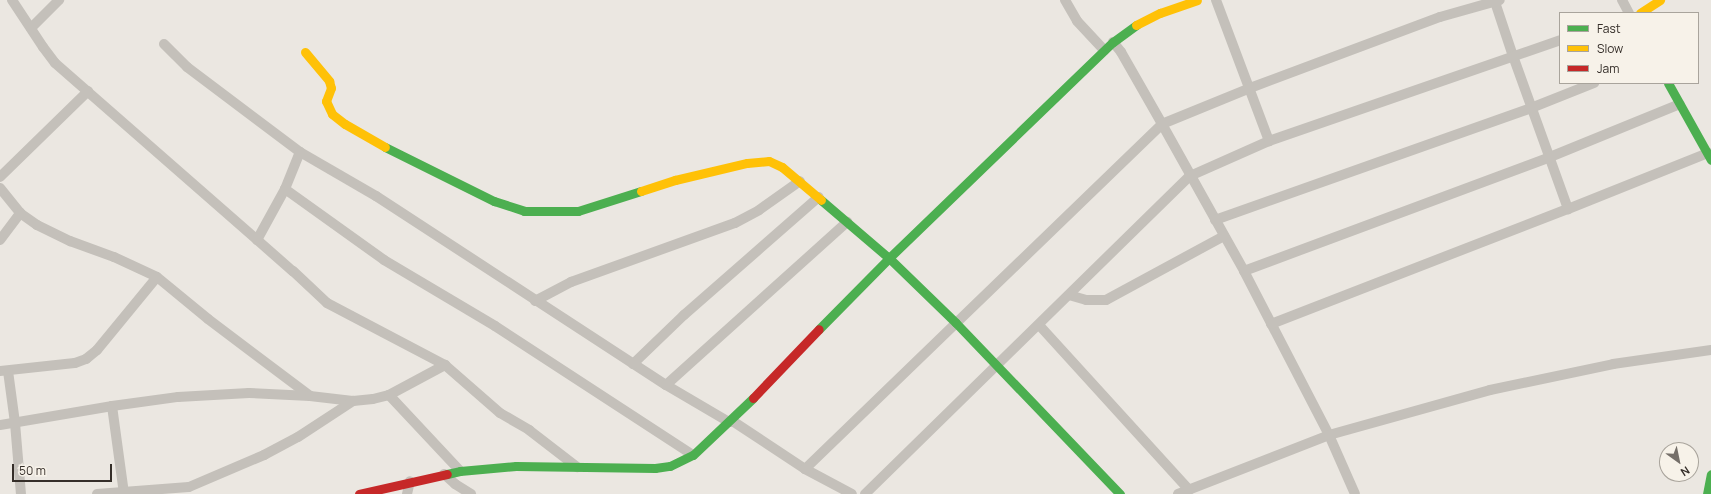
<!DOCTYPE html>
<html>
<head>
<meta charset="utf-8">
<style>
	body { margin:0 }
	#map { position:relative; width:1711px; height:494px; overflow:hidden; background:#ebe7e1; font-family:Manrope,sans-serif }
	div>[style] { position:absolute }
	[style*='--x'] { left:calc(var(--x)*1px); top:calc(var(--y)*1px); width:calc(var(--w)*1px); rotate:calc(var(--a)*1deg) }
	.street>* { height:10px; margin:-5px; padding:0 5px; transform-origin:5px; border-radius:5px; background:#c4c0ba }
	.fast>* { height:9px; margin:-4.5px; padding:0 4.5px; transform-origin:4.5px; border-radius:4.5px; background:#4caf50 }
	.slow>* { height:9px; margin:-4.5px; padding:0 4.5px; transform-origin:4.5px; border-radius:4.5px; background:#ffc107 }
	.jam>* { height:9px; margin:-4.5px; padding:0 4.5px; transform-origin:4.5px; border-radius:4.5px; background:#c62828 }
	span { translate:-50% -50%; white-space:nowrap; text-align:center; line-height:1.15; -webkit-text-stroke:3px #f7f2e9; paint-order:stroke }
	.legend { position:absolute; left:1559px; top:12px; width:140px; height:72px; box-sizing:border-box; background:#f7f2e9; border:1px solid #a9a49c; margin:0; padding:5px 7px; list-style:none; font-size:12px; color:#352e29 }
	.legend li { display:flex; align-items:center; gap:8px; height:20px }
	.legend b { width:20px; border:1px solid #a9a49c }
	.north { position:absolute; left:1659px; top:442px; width:40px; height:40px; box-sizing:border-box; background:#f7f2e9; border:1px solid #a9a49c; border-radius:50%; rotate:147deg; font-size:11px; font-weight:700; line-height:16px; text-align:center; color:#352e29 }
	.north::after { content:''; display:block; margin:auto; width:14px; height:18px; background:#756f69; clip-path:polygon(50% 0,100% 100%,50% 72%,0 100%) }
	.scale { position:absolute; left:12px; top:464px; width:100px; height:18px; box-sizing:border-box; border:2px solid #352e29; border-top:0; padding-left:5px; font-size:12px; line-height:14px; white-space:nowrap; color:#352e29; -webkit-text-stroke:3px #f7f2e9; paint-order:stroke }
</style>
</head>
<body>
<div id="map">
	<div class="street">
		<i style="--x:12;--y:0;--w:56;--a:56.6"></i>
		<i style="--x:43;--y:47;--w:20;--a:53"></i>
		<i style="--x:55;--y:63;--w:316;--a:41.2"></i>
		<i style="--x:293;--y:271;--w:47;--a:43.3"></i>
		<i style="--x:327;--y:303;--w:133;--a:27.7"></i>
		<i style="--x:445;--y:365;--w:73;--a:41.1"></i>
		<i style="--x:500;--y:413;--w:34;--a:30"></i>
		<i style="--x:529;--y:430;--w:61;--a:37.6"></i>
		<i style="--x:1065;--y:0;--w:24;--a:60"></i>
		<i style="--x:1077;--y:21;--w:40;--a:47"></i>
		<i style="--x:1216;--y:0;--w:151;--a:69.4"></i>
		<i style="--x:1622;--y:0;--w:15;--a:62"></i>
		<i style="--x:1495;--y:2;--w:57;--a:71.6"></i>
		<i style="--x:1513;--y:56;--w:163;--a:70.2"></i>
		<i style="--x:31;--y:28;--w:40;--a:-45"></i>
		<i style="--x:1113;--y:42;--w:13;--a:51"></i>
		<i style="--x:1121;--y:52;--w:83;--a:60.3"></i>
		<i style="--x:1162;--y:124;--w:168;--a:60.8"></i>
		<i style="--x:1244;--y:271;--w:185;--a:62.6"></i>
		<i style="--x:1329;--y:435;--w:64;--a:66.2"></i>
		<i style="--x:164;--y:44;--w:33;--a:45"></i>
		<i style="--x:187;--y:67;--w:141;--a:37"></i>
		<i style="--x:300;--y:152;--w:88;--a:30.1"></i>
		<i style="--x:376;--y:196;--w:346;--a:33.1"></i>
		<i style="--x:666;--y:385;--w:73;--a:30.4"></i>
		<i style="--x:729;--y:422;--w:5;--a:0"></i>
		<i style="--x:734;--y:422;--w:85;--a:33.5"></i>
		<i style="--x:805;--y:469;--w:53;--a:28"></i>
		<i style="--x:0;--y:177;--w:123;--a:-44.3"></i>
		<i style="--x:0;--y:188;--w:32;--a:51"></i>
		<i style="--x:20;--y:213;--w:21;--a:35"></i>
		<i style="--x:37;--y:225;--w:37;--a:26"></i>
		<i style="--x:70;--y:241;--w:47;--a:20"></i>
		<i style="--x:114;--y:257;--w:47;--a:24.9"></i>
		<i style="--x:157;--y:277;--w:66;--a:39.5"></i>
		<i style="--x:208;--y:319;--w:128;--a:37"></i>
		<i style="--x:285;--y:189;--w:122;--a:35.6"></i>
		<i style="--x:384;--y:260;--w:129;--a:30.7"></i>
		<i style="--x:495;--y:326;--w:236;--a:33.1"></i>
		<i style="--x:1215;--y:220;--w:335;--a:-19.5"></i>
		<i style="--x:1531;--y:108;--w:68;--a:-21.6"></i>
		<i style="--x:0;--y:240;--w:34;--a:-53"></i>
		<i style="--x:257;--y:240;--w:58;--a:-61.2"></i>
		<i style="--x:285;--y:189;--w:40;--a:-68"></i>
		<i style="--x:1244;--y:271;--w:327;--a:-20.4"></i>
		<i style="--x:1550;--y:157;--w:140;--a:-22.2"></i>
		<i style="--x:1069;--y:295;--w:18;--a:16"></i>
		<i style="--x:1086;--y:300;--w:20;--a:0"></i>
		<i style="--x:1106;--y:300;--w:134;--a:-28.5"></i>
		<i style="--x:535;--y:301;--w:41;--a:-27.8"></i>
		<i style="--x:571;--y:282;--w:174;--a:-19.8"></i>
		<i style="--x:735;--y:223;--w:27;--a:-28"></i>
		<i style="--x:759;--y:210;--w:50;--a:-35.3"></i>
		<i style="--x:1271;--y:324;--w:318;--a:-21.2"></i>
		<i style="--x:1568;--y:209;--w:151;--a:-21.8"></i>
		<i style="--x:1039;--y:325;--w:223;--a:47.7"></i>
		<i style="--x:633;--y:364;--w:71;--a:-43.9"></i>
		<i style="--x:684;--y:315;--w:179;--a:-41.2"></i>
		<i style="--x:0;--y:371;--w:75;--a:-6.1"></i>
		<i style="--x:75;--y:363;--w:12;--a:-20"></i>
		<i style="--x:86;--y:359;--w:14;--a:-39"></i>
		<i style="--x:97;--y:350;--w:94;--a:-50.6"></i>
		<i style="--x:8;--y:371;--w:52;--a:82.3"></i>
		<i style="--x:15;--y:423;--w:71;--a:85.2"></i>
		<i style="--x:666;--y:385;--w:244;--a:-42"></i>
		<i style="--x:389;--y:395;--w:104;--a:46.9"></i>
		<i style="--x:112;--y:406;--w:89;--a:82.2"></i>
		<i style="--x:0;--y:425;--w:114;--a:-9.6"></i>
		<i style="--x:112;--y:406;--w:67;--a:-7.8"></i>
		<i style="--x:178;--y:397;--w:71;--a:-3.2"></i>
		<i style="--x:249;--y:393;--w:61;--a:2.8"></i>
		<i style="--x:310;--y:396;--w:43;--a:6.6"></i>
		<i style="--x:353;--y:401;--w:20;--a:-6"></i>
		<i style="--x:373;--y:399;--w:16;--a:-14"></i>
		<i style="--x:389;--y:395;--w:64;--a:-28.2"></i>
		<i style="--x:805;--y:469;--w:496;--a:-44"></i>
		<i style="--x:1162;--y:124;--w:95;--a:-22.2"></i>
		<i style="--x:1250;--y:88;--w:203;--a:-20.5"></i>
		<i style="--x:1440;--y:17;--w:62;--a:-15.8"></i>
		<i style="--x:444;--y:474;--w:15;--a:42"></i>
		<i style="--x:455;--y:484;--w:19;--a:32"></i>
		<i style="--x:97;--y:494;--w:92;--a:-4.4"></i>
		<i style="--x:189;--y:487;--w:82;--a:-23.1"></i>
		<i style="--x:264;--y:455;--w:38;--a:-28"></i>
		<i style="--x:298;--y:437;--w:66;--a:-33.2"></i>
		<i style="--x:407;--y:494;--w:13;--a:-77"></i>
		<i style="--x:865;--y:494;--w:455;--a:-44.4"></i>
		<i style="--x:1190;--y:176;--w:86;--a:-23.9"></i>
		<i style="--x:1269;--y:141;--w:308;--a:-19.1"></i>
		<i style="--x:1178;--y:494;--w:162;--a:-21.3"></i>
		<i style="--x:1329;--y:435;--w:167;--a:-15.6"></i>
		<i style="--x:1490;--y:390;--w:126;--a:-11.9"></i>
		<i style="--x:1613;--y:364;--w:99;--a:-8.1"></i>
	</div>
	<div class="fast">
		<i style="--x:1668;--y:83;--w:88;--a:60.8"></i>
		<i style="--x:385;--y:147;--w:122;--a:26.4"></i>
		<i style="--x:494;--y:201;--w:32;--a:18"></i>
		<i style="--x:524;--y:211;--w:54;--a:0"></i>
		<i style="--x:578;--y:211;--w:66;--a:-17.6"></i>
		<i style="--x:821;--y:200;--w:89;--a:40.5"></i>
		<i style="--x:889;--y:258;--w:93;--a:44.1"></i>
		<i style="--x:956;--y:323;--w:237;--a:46.2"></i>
		<i style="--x:819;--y:329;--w:100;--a:-45.4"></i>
		<i style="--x:889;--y:258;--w:311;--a:-44"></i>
		<i style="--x:1113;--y:42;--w:29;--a:-36"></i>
		<i style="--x:447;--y:474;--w:13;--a:-13"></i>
		<i style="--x:460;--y:471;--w:56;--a:-5.1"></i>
		<i style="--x:516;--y:466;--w:139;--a:0.8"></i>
		<i style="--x:655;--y:468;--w:15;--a:-8"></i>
		<i style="--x:670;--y:466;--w:25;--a:-26"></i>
		<i style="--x:693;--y:455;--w:83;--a:-43.5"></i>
		<i style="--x:1707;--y:494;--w:20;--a:-79"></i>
	</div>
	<div class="slow">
		<i style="--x:1640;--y:13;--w:24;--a:-33"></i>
		<i style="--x:1136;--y:25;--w:27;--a:-27"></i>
		<i style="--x:1160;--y:13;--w:39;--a:-19"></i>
		<i style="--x:305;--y:52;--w:38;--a:50"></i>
		<i style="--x:329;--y:81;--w:7;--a:74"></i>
		<i style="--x:331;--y:88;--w:14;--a:111"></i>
		<i style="--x:326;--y:101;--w:14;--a:65"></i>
		<i style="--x:332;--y:114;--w:16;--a:38"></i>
		<i style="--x:345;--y:124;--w:46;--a:29.9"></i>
		<i style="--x:641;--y:191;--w:36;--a:-18"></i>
		<i style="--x:675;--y:180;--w:74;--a:-13.3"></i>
		<i style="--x:747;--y:163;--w:22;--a:-5"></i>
		<i style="--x:769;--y:161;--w:14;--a:25"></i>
		<i style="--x:782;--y:167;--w:51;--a:40.2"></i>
	</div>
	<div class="jam">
		<i style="--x:753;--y:398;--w:95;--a:-46.3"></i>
		<i style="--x:359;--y:494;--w:90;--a:-12.8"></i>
	</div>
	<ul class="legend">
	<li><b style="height:5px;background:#4caf50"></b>Fast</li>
	<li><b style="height:5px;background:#ffc107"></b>Slow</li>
	<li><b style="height:5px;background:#c62828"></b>Jam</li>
	</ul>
	<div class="north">N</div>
	<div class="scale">50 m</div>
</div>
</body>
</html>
